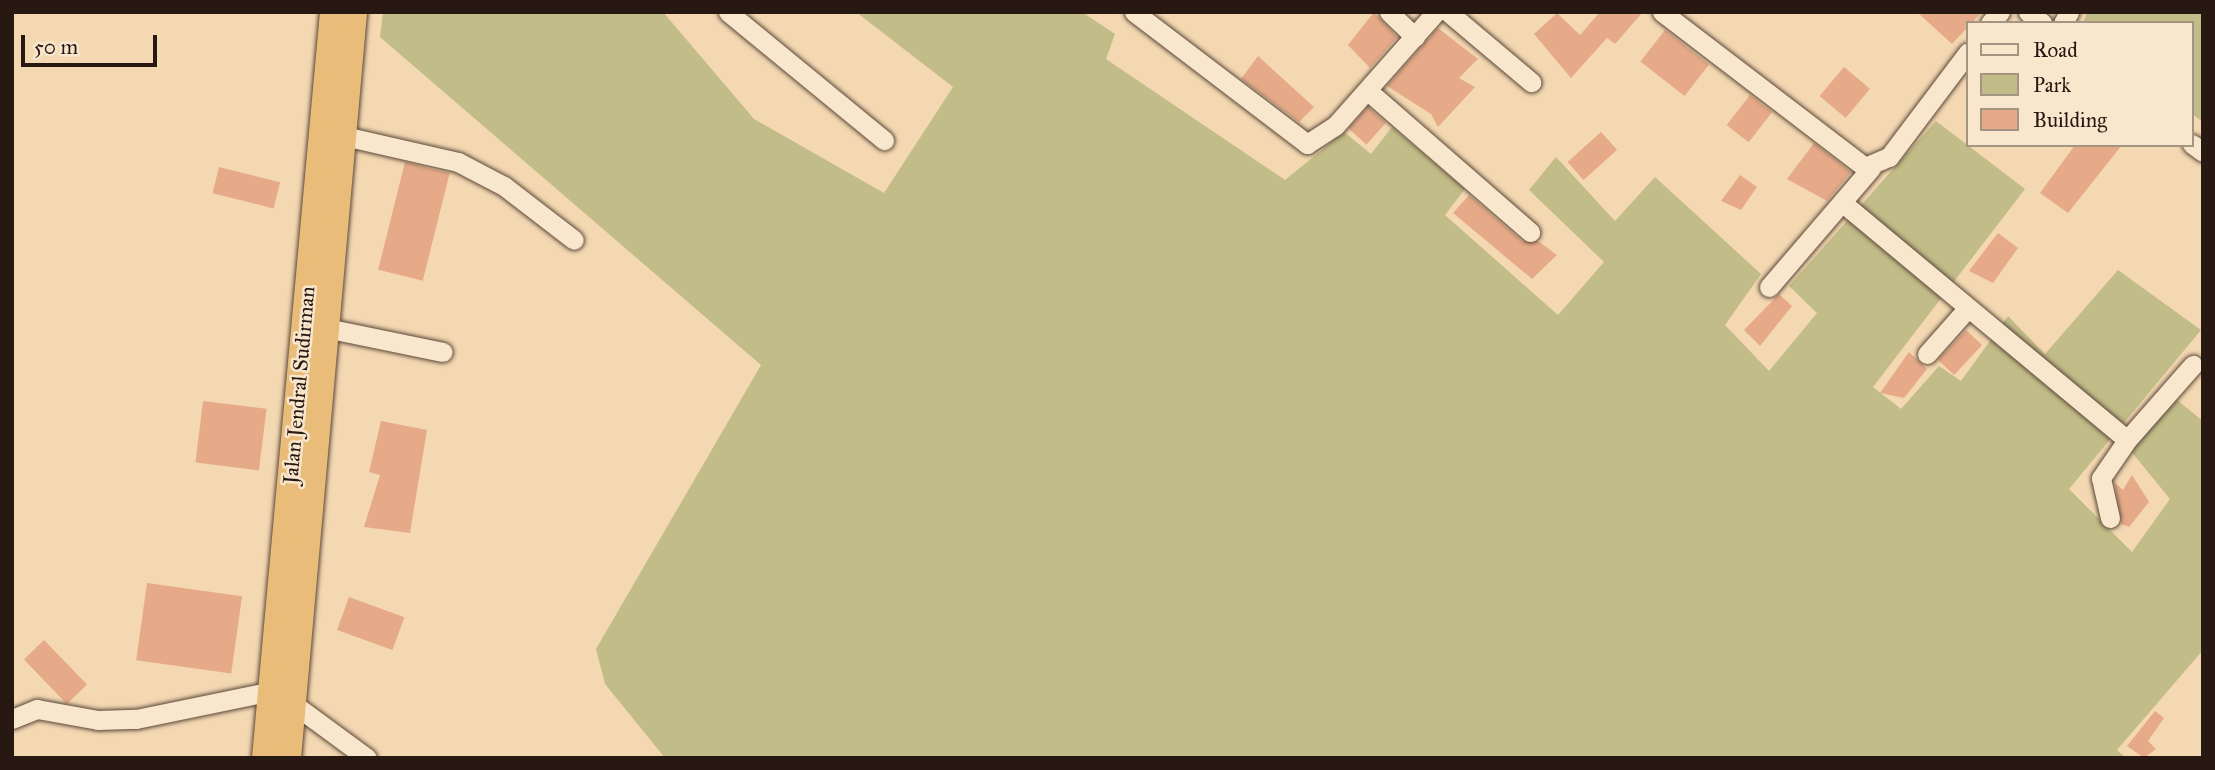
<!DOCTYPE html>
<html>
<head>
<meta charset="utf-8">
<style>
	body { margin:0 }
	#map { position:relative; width:2215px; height:770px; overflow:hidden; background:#f4d8b2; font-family:"IM FELL Great Primer",serif }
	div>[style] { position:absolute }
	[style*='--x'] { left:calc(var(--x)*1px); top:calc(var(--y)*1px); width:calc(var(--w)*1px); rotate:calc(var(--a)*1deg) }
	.green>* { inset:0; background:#c2bc88 }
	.building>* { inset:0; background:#e6aa89; transform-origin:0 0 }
	.roads { filter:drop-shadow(0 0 2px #5a4839) drop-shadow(0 0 2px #5a4839) }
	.minor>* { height:19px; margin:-9.5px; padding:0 9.5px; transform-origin:9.5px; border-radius:9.5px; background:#f8e6cd }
	.highway>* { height:28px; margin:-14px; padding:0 14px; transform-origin:14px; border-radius:14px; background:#eabc79 }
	span { translate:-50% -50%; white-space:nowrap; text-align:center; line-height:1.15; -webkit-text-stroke:5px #f8e6cd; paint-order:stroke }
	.street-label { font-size:21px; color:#271811 }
	.frame { position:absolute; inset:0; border:14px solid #271811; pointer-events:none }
	.legend { position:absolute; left:1966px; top:21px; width:228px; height:126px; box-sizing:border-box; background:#f8e6cd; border:2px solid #a49482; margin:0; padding:9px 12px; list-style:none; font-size:21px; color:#271811 }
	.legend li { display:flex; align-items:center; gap:14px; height:35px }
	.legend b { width:35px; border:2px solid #a49482 }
	.scale { position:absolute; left:21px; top:35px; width:136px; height:32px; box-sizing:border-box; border:4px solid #271811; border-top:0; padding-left:9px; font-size:21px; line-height:24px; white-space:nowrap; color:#271811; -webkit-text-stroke:5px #f8e6cd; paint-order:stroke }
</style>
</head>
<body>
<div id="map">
	<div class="green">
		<i style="clip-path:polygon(383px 12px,663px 12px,754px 119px,884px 193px,953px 87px,856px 12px,1082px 12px,1115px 34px,1106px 59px,1285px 180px,1344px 132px,1371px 154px,1392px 127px,1465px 189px,1445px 215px,1558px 315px,1604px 262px,1529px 190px,1556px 157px,1615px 221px,1655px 177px,1761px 274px,1725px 325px,1769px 371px,1817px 313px,1789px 286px,1936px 121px,2025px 189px,1873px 387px,1901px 409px,1939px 366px,1961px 381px,2008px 316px,2045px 354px,2118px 270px,2201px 330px,2069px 489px,2132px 552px,2170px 499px,2130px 450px,2177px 400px,2203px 421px,2203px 650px,2117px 750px,2126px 758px,665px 758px,605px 684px,596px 649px,761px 365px,380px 37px)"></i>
		<i style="clip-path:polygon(2087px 12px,2203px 12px,2203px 122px,2192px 114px,2192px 23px,2083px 23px)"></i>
	</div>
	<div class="building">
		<i style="clip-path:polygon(1374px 12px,1397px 37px,1370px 68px,1348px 45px)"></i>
		<i style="clip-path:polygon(1600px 12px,1643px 12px,1615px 44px,1607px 38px,1571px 78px,1534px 34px,1557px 13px,1580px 35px)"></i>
		<i style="clip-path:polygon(1917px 12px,1982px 12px,1952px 44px)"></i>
		<i style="clip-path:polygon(1438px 28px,1478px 59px,1459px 78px,1475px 87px,1438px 127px,1431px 114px,1387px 86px)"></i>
		<i style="left:1665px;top:30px;width:56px;height:40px;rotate:38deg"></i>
		<i style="clip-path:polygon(1258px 56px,1314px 107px,1299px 122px,1241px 79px)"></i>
		<i style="left:1844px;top:67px;width:34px;height:38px;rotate:40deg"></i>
		<i style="left:1750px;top:95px;width:28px;height:38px;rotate:38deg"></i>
		<i style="left:1368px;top:107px;width:24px;height:29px;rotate:42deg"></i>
		<i style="left:1601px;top:132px;width:24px;height:45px;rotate:48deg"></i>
		<i style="clip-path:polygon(1814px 143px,1851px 172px,1827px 201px,1787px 179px)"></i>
		<i style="clip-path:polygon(2075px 145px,2122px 145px,2068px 213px,2040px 193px)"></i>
		<i style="left:405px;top:162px;width:46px;height:111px;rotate:14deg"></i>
		<i style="left:219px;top:167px;width:63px;height:27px;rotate:14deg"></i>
		<i style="clip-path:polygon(1740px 175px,1757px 187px,1741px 210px,1721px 201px)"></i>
		<i style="clip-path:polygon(1469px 195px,1522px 241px,1538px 241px,1557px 255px,1532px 279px,1453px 213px)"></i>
		<i style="clip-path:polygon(1998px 233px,2018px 248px,1993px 283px,1969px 271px)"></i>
		<i style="clip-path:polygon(1779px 294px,1792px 306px,1760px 346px,1744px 330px)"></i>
		<i style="left:1966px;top:330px;width:22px;height:41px;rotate:43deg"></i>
		<i style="clip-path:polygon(1909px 352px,1927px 369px,1904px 398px,1880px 393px)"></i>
		<i style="left:203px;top:401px;width:64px;height:62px;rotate:7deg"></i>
		<i style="clip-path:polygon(381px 421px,427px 430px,410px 533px,364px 527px,380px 475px,369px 472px)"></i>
		<i style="clip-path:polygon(2132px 475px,2149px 502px,2129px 527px,2121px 524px,2115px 483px,2123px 490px)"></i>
		<i style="left:147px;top:583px;width:96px;height:78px;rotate:8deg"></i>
		<i style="left:349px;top:597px;width:59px;height:35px;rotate:20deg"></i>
		<i style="left:44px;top:640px;width:62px;height:28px;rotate:46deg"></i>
		<i style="clip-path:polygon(2155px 711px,2164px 718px,2148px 741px,2156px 749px,2144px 758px,2127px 746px)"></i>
	</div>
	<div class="roads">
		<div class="minor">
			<i style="--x:728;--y:12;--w:202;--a:39.4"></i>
			<i style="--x:1134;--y:12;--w:218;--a:37.3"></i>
			<i style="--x:1307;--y:144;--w:33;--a:-33"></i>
			<i style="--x:1335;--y:126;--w:152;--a:-48.5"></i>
			<i style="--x:1389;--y:12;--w:36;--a:44"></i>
			<i style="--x:1448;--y:12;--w:109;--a:40.1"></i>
			<i style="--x:1662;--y:12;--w:255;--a:37.4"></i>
			<i style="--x:1865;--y:167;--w:26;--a:-23"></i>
			<i style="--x:1889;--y:157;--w:131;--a:-53"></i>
			<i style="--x:2028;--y:12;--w:18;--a:38"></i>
			<i style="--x:1990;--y:23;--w:15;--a:-48"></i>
			<i style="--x:2063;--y:23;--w:13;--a:-61"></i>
			<i style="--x:1368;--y:91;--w:215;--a:41"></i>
			<i style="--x:344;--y:136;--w:117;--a:12.8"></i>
			<i style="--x:458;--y:162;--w:52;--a:27.6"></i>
			<i style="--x:504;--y:186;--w:88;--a:37.6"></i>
			<i style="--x:2192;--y:144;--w:14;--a:36"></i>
			<i style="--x:1844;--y:204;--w:368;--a:39.8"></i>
			<i style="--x:2127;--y:440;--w:100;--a:-48.7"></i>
			<i style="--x:1769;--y:287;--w:157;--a:-49.4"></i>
			<i style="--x:326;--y:328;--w:119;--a:11.6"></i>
			<i style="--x:1927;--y:354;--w:59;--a:-48.4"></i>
			<i style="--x:2110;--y:518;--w:41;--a:-102.7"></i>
			<i style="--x:2101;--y:478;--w:46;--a:-55.6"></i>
			<i style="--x:292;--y:703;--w:93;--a:36.3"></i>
			<i style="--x:12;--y:719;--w:27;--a:-22"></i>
			<i style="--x:37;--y:709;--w:62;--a:10.2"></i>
			<i style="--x:98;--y:720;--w:38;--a:-2"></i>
			<i style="--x:136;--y:719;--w:139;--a:-11.6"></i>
		</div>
		<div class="highway">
			<i style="--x:266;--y:758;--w:749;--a:-84.79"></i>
			<i style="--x:287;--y:758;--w:749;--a:-84.94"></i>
		</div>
	</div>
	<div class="street-label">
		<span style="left:299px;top:385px;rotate:-85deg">Jalan Jendral Sudirman</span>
	</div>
	<div class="frame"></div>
	<ul class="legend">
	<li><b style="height:9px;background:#f8e6cd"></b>Road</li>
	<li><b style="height:19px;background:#c2bc88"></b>Park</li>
	<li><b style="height:19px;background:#e6aa89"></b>Building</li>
	</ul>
	<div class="scale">50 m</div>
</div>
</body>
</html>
